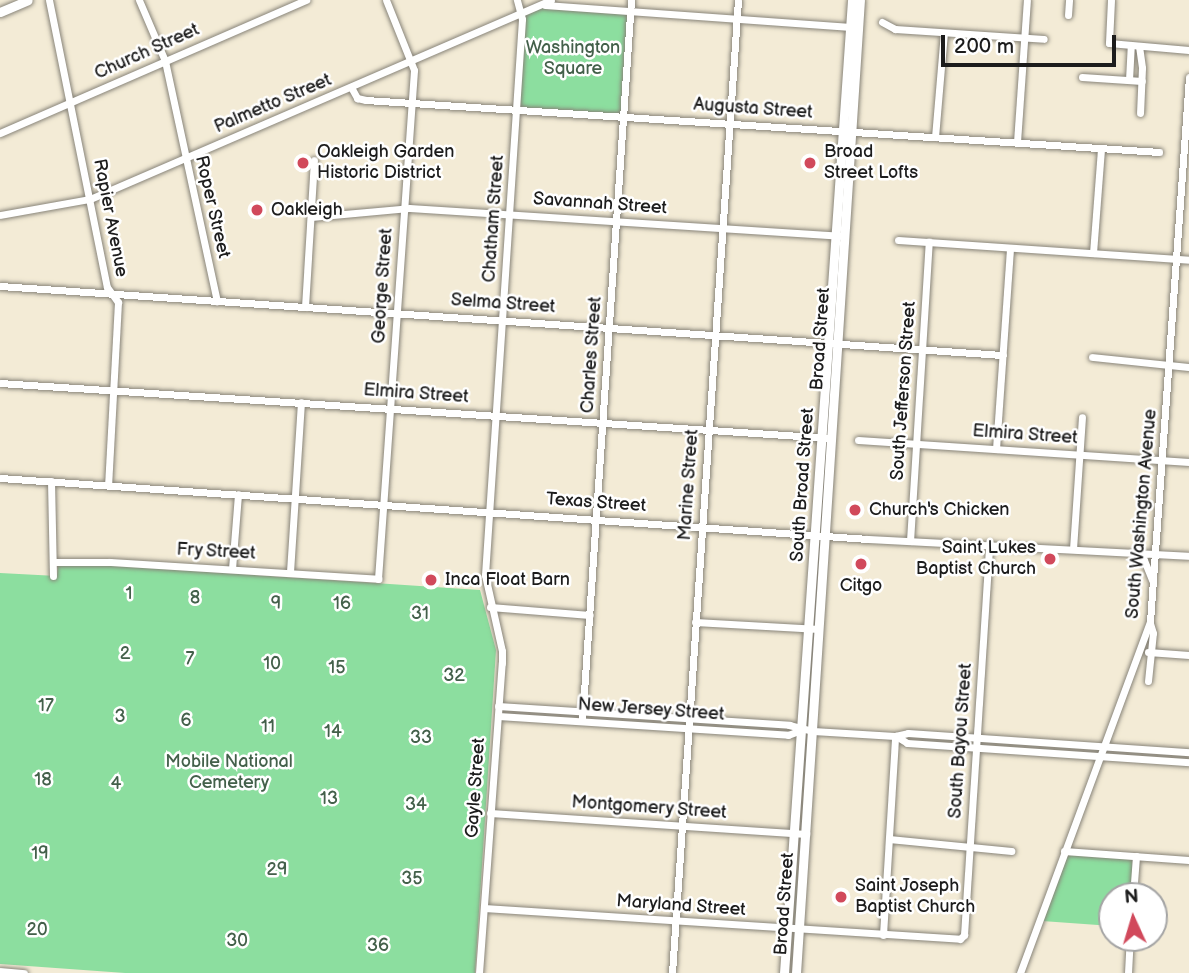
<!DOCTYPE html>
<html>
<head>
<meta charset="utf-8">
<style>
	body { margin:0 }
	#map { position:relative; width:1189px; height:973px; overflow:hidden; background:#f3ebd6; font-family:"Balsamiq Sans",sans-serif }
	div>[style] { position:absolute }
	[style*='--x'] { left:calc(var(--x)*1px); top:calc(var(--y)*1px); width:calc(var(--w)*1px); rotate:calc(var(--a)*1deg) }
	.green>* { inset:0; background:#8cde9f }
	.roads { filter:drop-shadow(0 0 2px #888479) drop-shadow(0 0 2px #888479) }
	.minor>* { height:7px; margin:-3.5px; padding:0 3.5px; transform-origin:3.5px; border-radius:3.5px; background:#fff }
	.major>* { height:9px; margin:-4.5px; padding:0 4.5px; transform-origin:4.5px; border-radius:4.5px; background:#fff }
	.dots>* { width:19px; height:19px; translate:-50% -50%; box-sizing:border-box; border:4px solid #fff; border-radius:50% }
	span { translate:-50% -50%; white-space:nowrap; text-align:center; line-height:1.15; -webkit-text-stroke:5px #fff; paint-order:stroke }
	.park-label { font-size:18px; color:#43604a }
	.street-label { font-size:18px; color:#1c1c1c }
	.poi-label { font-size:18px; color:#1c1c1c }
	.left { translate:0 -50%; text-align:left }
	.right { translate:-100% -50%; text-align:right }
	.north { position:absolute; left:1098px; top:882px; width:70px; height:70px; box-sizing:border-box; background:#fff; border:2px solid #a4a4a4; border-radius:50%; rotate:356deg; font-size:19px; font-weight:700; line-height:28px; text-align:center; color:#1c1c1c }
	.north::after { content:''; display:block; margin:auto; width:24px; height:32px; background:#d1495b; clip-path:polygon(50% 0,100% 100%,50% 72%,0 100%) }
	.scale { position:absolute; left:941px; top:35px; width:175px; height:32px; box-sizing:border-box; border:4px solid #1c1c1c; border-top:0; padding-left:9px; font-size:21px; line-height:24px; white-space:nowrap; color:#1c1c1c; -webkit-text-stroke:5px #fff; paint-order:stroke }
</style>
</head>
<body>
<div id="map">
	<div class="green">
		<i style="clip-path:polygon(541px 4px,630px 11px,623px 116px,517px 109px,522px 12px)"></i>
		<i style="clip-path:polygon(105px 565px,480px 590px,496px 650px,475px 973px,125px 973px,0 964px,0 573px,57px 576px,58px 566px)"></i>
		<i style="clip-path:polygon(1066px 854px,1133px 858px,1131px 896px,1112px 896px,1112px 926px,1042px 921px)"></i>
	</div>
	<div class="roads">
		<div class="minor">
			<i style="--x:49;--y:0;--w:293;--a:78.6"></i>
			<i style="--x:107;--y:287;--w:19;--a:54"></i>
			<i style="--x:118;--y:302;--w:183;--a:93.1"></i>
			<i style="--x:139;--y:0;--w:66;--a:66.9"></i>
			<i style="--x:165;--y:61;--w:246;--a:77.8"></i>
			<i style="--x:1111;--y:0;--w:43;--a:92.7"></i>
			<i style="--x:1109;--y:43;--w:80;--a:5"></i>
			<i style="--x:545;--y:5;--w:310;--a:4.1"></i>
			<i style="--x:1068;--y:15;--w:15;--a:-86"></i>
			<i style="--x:882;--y:22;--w:15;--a:28"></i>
			<i style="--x:895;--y:29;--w:149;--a:3.8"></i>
			<i style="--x:1139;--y:46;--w:22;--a:82"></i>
			<i style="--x:1142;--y:68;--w:45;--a:92.5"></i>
			<i style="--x:1082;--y:77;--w:60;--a:3.8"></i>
			<i style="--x:1129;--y:80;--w:34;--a:-87"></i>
			<i style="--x:351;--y:87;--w:13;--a:61"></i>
			<i style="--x:357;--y:98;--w:9;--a:13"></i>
			<i style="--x:366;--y:100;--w:795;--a:3.75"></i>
			<i style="--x:0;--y:133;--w:334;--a:-23.5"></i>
			<i style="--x:935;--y:137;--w:104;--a:-85.1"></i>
			<i style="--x:1017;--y:142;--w:142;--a:-86"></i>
			<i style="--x:0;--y:215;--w:91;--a:-10.1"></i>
			<i style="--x:90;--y:199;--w:502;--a:-23.35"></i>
			<i style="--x:311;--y:217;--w:98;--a:-5.2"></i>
			<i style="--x:409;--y:208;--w:432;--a:3.7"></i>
			<i style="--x:898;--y:240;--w:292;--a:3.9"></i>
			<i style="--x:1093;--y:253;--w:105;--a:-85.6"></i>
			<i style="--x:0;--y:286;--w:1005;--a:3.94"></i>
			<i style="--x:305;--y:307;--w:147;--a:-86.5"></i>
			<i style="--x:1092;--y:357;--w:98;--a:5.9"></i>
			<i style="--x:0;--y:383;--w:832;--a:3.79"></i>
			<i style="--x:858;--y:440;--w:332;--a:3.8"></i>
			<i style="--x:996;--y:449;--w:201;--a:-86"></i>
			<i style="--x:0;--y:478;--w:869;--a:4.02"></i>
			<i style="--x:867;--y:539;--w:322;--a:3"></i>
			<i style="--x:51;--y:481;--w:95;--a:88.8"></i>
			<i style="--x:910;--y:541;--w:300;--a:-86.4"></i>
			<i style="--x:1073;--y:549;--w:132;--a:-86.1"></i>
			<i style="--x:1135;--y:553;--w:11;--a:38"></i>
			<i style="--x:1144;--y:560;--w:22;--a:68"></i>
			<i style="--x:53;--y:562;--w:57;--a:0"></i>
			<i style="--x:110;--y:562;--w:269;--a:3.6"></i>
			<i style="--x:378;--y:579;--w:510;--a:-85.95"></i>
			<i style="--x:414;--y:70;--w:75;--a:-111.8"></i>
			<i style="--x:232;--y:569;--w:75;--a:-85.4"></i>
			<i style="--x:290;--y:572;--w:170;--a:-86.3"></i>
			<i style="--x:490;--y:607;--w:100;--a:4.6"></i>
			<i style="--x:695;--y:622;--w:124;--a:3.2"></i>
			<i style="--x:1148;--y:652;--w:41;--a:4.2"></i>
			<i style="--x:1148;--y:681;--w:48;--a:-84.1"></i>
			<i style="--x:1153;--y:633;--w:10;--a:-107"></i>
			<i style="--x:498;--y:706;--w:292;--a:3.7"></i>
			<i style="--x:789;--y:725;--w:25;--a:14"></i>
			<i style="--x:813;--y:731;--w:82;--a:3.5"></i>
			<i style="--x:895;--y:736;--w:13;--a:-13"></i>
			<i style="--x:908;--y:733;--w:282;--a:3.9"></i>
			<i style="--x:498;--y:716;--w:291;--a:3.7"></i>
			<i style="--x:788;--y:735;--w:14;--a:-21"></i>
			<i style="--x:582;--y:721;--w:723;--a:-86.11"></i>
			<i style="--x:896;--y:736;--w:13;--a:32"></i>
			<i style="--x:907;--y:743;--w:283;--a:3.9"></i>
			<i style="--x:490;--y:813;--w:317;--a:3.8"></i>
			<i style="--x:889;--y:839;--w:123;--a:5.6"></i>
			<i style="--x:1064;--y:851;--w:125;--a:4.1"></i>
			<i style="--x:1133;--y:896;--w:40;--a:-85.7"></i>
			<i style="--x:484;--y:908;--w:477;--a:3.7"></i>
			<i style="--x:960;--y:939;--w:6;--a:-45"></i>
			<i style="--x:964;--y:935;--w:392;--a:-86.3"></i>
			<i style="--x:883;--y:935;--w:199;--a:-86.5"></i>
			<i style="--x:0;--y:971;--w:24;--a:5"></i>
			<i style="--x:479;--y:973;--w:311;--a:-85.8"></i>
			<i style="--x:502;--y:663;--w:12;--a:-90"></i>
			<i style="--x:502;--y:651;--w:78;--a:-102.6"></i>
			<i style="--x:485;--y:575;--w:557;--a:-86.19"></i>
			<i style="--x:522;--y:19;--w:20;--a:-105"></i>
			<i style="--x:672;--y:973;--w:975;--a:-86.12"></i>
			<i style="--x:1020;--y:973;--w:374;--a:-69.7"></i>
			<i style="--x:1150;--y:622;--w:546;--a:-85.91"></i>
			<i style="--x:1128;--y:973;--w:35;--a:-87"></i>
		</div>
		<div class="major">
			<i style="--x:0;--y:12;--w:30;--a:-23"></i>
			<i style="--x:784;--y:973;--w:975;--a:-86"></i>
			<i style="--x:796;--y:973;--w:975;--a:-86.24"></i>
		</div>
	</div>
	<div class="dots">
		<i style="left:303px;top:163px;background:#d1495b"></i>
		<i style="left:810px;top:163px;background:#d1495b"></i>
		<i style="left:257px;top:210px;background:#d1495b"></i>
		<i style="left:855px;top:510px;background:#d1495b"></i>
		<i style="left:1050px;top:559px;background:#d1495b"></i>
		<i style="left:861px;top:564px;background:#d1495b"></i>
		<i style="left:431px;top:580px;background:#d1495b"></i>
		<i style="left:841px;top:897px;background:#d1495b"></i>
	</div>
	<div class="park-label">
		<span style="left:573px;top:59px">Washington<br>Square</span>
		<span style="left:129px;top:594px">1</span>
		<span style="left:195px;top:598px">8</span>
		<span style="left:276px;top:604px">9</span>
		<span style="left:342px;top:604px">16</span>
		<span style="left:420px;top:614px">31</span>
		<span style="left:125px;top:654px">2</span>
		<span style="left:190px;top:659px">7</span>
		<span style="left:272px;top:664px">10</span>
		<span style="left:337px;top:668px">15</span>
		<span style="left:454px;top:676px">32</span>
		<span style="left:46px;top:706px">17</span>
		<span style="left:120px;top:717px">3</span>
		<span style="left:186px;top:721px">6</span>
		<span style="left:268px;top:727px">11</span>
		<span style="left:333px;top:732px">14</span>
		<span style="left:421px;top:738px">33</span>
		<span style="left:229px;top:773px">Mobile National<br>Cemetery</span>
		<span style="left:43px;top:780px">18</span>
		<span style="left:116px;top:784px">4</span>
		<span style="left:329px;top:799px">13</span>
		<span style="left:416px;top:805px">34</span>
		<span style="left:40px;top:854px">19</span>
		<span style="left:277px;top:870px">29</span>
		<span style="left:412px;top:879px">35</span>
		<span style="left:37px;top:930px">20</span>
		<span style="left:237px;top:941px">30</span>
		<span style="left:378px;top:946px">36</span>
	</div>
	<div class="street-label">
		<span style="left:147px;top:52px;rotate:-24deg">Church Street</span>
		<span style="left:273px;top:104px;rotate:-23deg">Palmetto Street</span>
		<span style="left:753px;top:109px;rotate:4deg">Augusta Street</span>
		<span style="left:600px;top:204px;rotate:4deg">Savannah Street</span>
		<span style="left:212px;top:207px;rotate:77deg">Roper Street</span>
		<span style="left:110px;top:218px;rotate:79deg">Rapier Avenue</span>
		<span style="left:494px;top:219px;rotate:-86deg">Chatham Street</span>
		<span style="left:383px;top:286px;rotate:-86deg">George Street</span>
		<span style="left:503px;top:304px;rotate:4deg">Selma Street</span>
		<span style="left:821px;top:339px;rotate:-86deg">Broad Street</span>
		<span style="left:592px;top:355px;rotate:-86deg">Charles Street</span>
		<span style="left:904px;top:391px;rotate:-86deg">South Jefferson Street</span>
		<span style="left:416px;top:394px;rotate:4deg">Elmira Street</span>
		<span style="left:1025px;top:435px;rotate:4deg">Elmira Street</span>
		<span style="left:689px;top:485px;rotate:-86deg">Marine Street</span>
		<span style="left:803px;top:485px;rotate:-86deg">South Broad Street</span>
		<span style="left:596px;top:503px;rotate:4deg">Texas Street</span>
		<span style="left:1142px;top:514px;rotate:-85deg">South Washington Avenue</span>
		<span style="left:216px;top:552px;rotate:3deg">Fry Street</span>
		<span style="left:651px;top:710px;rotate:4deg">New Jersey Street</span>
		<span style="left:961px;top:741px;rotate:-86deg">South Bayou Street</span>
		<span style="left:476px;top:788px;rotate:-86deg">Gayle Street</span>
		<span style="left:649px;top:808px;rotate:4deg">Montgomery Street</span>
		<span style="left:785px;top:904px;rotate:-86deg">Broad Street</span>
		<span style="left:681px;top:906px;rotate:4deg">Maryland Street</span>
	</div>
	<div class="poi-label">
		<span class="left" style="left:317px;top:163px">Oakleigh Garden<br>Historic District</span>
		<span class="left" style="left:824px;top:163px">Broad<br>Street Lofts</span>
		<span class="left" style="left:271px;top:210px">Oakleigh</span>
		<span class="left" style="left:869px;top:510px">Church's Chicken</span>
		<span class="right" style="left:1036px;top:559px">Saint Lukes<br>Baptist Church</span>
		<span class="left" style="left:445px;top:580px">Inca Float Barn</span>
		<span style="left:861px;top:586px">Citgo</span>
		<span class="left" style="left:855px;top:897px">Saint Joseph<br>Baptist Church</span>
	</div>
	<div class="north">N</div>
	<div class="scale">200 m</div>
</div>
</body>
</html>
